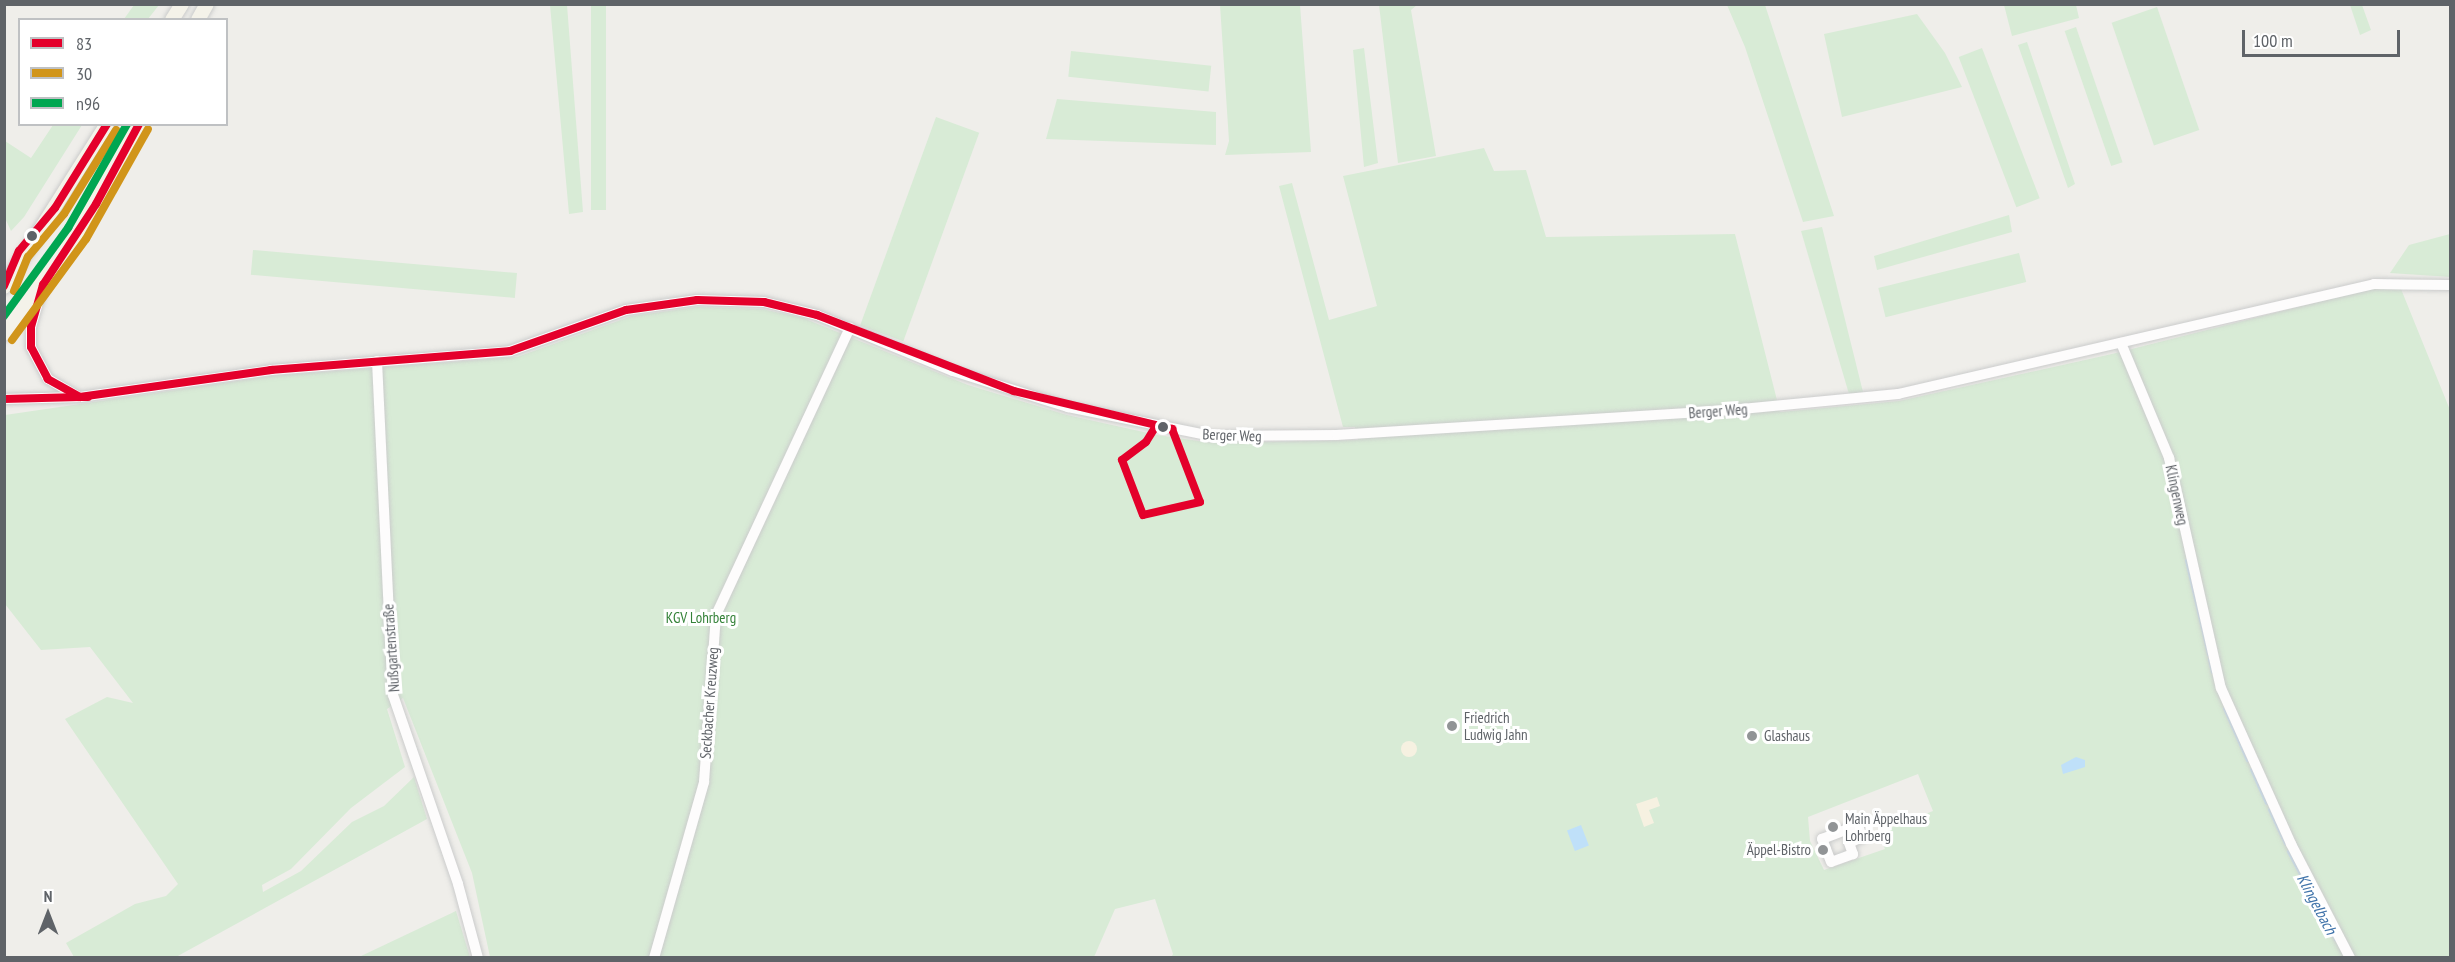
<!DOCTYPE html>
<html>
<head>
<meta charset="utf-8">
<style>
	body { margin:0 }
	#map { position:relative; width:2455px; height:962px; overflow:hidden; background:#efeeea; font-family:"PT Sans Narrow",sans-serif }
	div>[style] { position:absolute }
	[style*='--x'] { left:calc(var(--x)*1px); top:calc(var(--y)*1px); width:calc(var(--w)*1px); rotate:calc(var(--a)*1deg) }
	.green>* { inset:0; background:#d8ebd6; transform-origin:0 0 }
	.sand>* { inset:0; background:#f6f1e1 }
	.round { border-radius:50% }
	.water>* { inset:0; background:#bfe0f9; transform-origin:0 0 }
	.stream>* { height:3px; margin:-1.5px; padding:0 1.5px; transform-origin:1.5px; border-radius:1.5px; background:#bfe0f9 }
	.roads { filter:drop-shadow(0 0 2px #cbcccc) drop-shadow(0 0 2px #cbcccc) }
	.minor>* { height:10px; margin:-5px; padding:0 5px; transform-origin:5px; border-radius:5px; background:#fdfcfc }
	.major>* { height:14px; margin:-7px; padding:0 7px; transform-origin:7px; border-radius:7px; background:#f4f2e9 }
	.bus-1>* { height:8px; margin:-4px; padding:0 4px; transform-origin:4px; border-radius:4px; background:#e4002b }
	.bus-2>* { height:8px; margin:-4px; padding:0 4px; transform-origin:4px; border-radius:4px; background:#d1951a }
	.bus-3>* { height:8px; margin:-4px; padding:0 4px; transform-origin:4px; border-radius:4px; background:#00a651 }
	.dots>* { width:16px; height:16px; translate:-50% -50%; box-sizing:border-box; border:3px solid #fff; border-radius:50% }
	span { translate:-50% -50%; white-space:nowrap; text-align:center; line-height:1.15; -webkit-text-stroke:6px #fff; paint-order:stroke }
	.street-label { font-size:15px; color:#5f6368 }
	.park-label { font-size:15px; color:#348238 }
	.poi-label { font-size:15px; color:#5f6368 }
	.left { translate:0 -50%; text-align:left }
	.right { translate:-100% -50%; text-align:right }
	.water-label { font-size:16px; color:#4174aa; font-style:italic }
	.frame { position:absolute; inset:0; border:6px solid #5f6368; pointer-events:none }
	.legend { position:absolute; left:18px; top:18px; width:210px; height:108px; box-sizing:border-box; background:#fff; border:2px solid #bfc1c3; margin:0; padding:8px 10px; list-style:none; font-size:18px; color:#5f6368 }
	.legend li { display:flex; align-items:center; gap:12px; height:30px }
	.legend b { width:30px; border:2px solid #bfc1c3 }
	.north { position:absolute; left:18px; top:884px; width:60px; height:60px; -webkit-text-stroke:4px #fff; paint-order:stroke; rotate:0deg; font-size:16px; font-weight:700; line-height:24px; text-align:center; color:#5f6368 }
	.north::after { content:''; display:block; margin:auto; width:21px; height:27px; background:#5f6368; clip-path:polygon(50% 0,100% 100%,50% 72%,0 100%) }
	.scale { position:absolute; left:2242px; top:30px; width:158px; height:27px; box-sizing:border-box; border:3px solid #5f6368; border-top:0; padding-left:8px; font-size:18px; line-height:21px; white-space:nowrap; color:#5f6368; -webkit-text-stroke:4px #fff; paint-order:stroke }
</style>
</head>
<body>
<div id="map">
	<div class="green">
		<i style="clip-path:polygon(134px 5px,134px 4px,159px 5px,148px 19px,124px 19px)"></i>
		<i style="clip-path:polygon(550px 5px,567px 5px,583px 212px,569px 214px)"></i>
		<i style="left:591px;top:5px;width:15px;height:205px"></i>
		<i style="clip-path:polygon(1220px 5px,1300px 5px,1311px 152px,1225px 155px,1229px 141px)"></i>
		<i style="clip-path:polygon(1379px 5px,1417px 5px,1411px 10px,1436px 156px,1398px 163px)"></i>
		<i style="clip-path:polygon(1727px 5px,1765px 5px,1834px 216px,1803px 222px,1745px 47px)"></i>
		<i style="clip-path:polygon(2004px 5px,2076px 5px,2079px 18px,2012px 36px)"></i>
		<i style="clip-path:polygon(2350px 5px,2362px 5px,2371px 30px,2360px 35px)"></i>
		<i style="left:2157px;top:7px;width:130px;height:48px;rotate:71deg"></i>
		<i style="clip-path:polygon(1917px 14px,1945px 53px,1962px 87px,1842px 117px,1824px 34px)"></i>
		<i style="left:2076px;top:27px;width:143px;height:12px;rotate:71deg"></i>
		<i style="clip-path:polygon(2027px 42px,2075px 184px,2068px 188px,2018px 45px)"></i>
		<i style="clip-path:polygon(1364px 48px,1378px 163px,1364px 167px,1353px 50px)"></i>
		<i style="left:1982px;top:48px;width:161px;height:25px;rotate:69deg"></i>
		<i style="left:1071px;top:51px;width:141px;height:26px;rotate:6deg"></i>
		<i style="clip-path:polygon(1057px 99px,1216px 112px,1216px 145px,1046px 139px)"></i>
		<i style="left:936px;top:117px;width:46px;height:222px;rotate:20deg"></i>
		<i style="clip-path:polygon(53px 125px,82px 125px,24px 217px,11px 231px,5px 218px,5px 141px,31px 158px)"></i>
		<i style="clip-path:polygon(evenodd,1484px 148px,1494px 171px,1526px 170px,1546px 237px,1735px 234px,1780px 412px,1899px 401px,2112px 354px,2373px 288px,2401px 289px,2450px 410px,2450px 957px,1171px 958px,1173px 954px,1155px 899px,1115px 909px,1094px 957px,490px 957px,472px 873px,403px 698px,387px 709px,405px 767px,351px 808px,291px 869px,262px 885px,263px 892px,301px 871px,352px 822px,384px 806px,414px 777px,427px 819px,176px 957px,74px 957px,66px 943px,135px 904px,166px 896px,178px 884px,65px 719px,107px 697px,133px 703px,90px 647px,41px 650px,5px 604px,5px 415px,271px 376px,517px 357px,632px 316px,697px 307px,762px 309px,803px 318px,968px 385px,1067px 415px,1157px 435px,1213px 443px,1358px 440px,1355px 427px,1343px 427px,1279px 186px,1292px 183px,1329px 320px,1377px 306px,1343px 176px,1484px 148px,1918px 774px,1933px 811px,1878px 833px,1885px 849px,1824px 870px,1810px 841px,1808px 817px,1918px 774px)"></i>
		<i style="clip-path:polygon(2009px 215px,2012px 232px,1877px 270px,1874px 256px)"></i>
		<i style="clip-path:polygon(1822px 227px,1863px 392px,1849px 394px,1801px 231px)"></i>
		<i style="clip-path:polygon(2450px 234px,2450px 277px,2390px 273px,2409px 245px)"></i>
		<i style="left:2019px;top:253px;width:30px;height:145px;rotate:76deg"></i>
		<i style="left:517px;top:273px;width:25px;height:265px;rotate:95deg"></i>
		<i style="clip-path:polygon(456px 911px,470px 957px,359px 957px)"></i>
	</div>
	<div class="sand">
		<i class="round" style="left:1401px;top:741px;width:16px;height:16px"></i>
		<i style="clip-path:polygon(1657px 797px,1660px 806px,1649px 810px,1654px 823px,1644px 827px,1636px 804px)"></i>
	</div>
	<div class="water">
		<i style="clip-path:polygon(2076px 757px,2085px 760px,2085px 767px,2063px 774px,2061px 765px)"></i>
		<i style="left:1581px;top:825px;width:22px;height:15px;rotate:69deg"></i>
	</div>
	<div class="stream">
		<i style="--x:2186;--y:560;--w:97;--a:76.8"></i>
		<i style="--x:2209;--y:659;--w:13;--a:77"></i>
		<i style="--x:2224;--y:708;--w:57;--a:66.1"></i>
		<i style="--x:2251;--y:769;--w:37;--a:66"></i>
		<i style="--x:2269;--y:809;--w:38;--a:65"></i>
		<i style="--x:2288;--y:851;--w:100;--a:61.9"></i>
	</div>
	<div class="roads">
		<div class="minor">
			<i style="--x:43;--y:285;--w:44;--a:105.9"></i>
			<i style="--x:31;--y:327;--w:20;--a:90"></i>
			<i style="--x:31;--y:347;--w:36;--a:62"></i>
			<i style="--x:48;--y:379;--w:34;--a:30"></i>
			<i style="--x:2121;--y:343;--w:125;--a:67.3"></i>
			<i style="--x:2169;--y:458;--w:236;--a:77.3"></i>
			<i style="--x:2221;--y:688;--w:171;--a:65.8"></i>
			<i style="--x:2291;--y:844;--w:128;--a:62.6"></i>
			<i style="--x:377;--y:361;--w:334;--a:87.3"></i>
			<i style="--x:393;--y:695;--w:200;--a:71"></i>
			<i style="--x:458;--y:884;--w:77;--a:74.9"></i>
			<i style="--x:4;--y:399;--w:76;--a:-1.5"></i>
			<i style="--x:80;--y:397;--w:193;--a:-8"></i>
			<i style="--x:271;--y:370;--w:240;--a:-4.5"></i>
			<i style="--x:510;--y:351;--w:123;--a:-19.5"></i>
			<i style="--x:626;--y:310;--w:72;--a:-8"></i>
			<i style="--x:697;--y:300;--w:67;--a:1.7"></i>
			<i style="--x:764;--y:302;--w:55;--a:13.8"></i>
			<i style="--x:817;--y:315;--w:147;--a:22.4"></i>
			<i style="--x:953;--y:371;--w:121;--a:17.4"></i>
			<i style="--x:1068;--y:407;--w:147;--a:11.4"></i>
			<i style="--x:1212;--y:436;--w:125;--a:-0.5"></i>
			<i style="--x:1337;--y:435;--w:395;--a:-3.6"></i>
			<i style="--x:1731;--y:410;--w:168;--a:-5.5"></i>
			<i style="--x:1898;--y:394;--w:489;--a:-13"></i>
			<i style="--x:2374;--y:284;--w:76;--a:0.8"></i>
			<i style="--x:1858;--y:825;--w:13;--a:72"></i>
			<i style="--x:1862;--y:837;--w:14;--a:155"></i>
			<i style="--x:1849;--y:843;--w:12;--a:70"></i>
			<i style="--x:1853;--y:854;--w:23;--a:160"></i>
			<i style="--x:1831;--y:862;--w:25;--a:-111"></i>
			<i style="--x:1822;--y:839;--w:39;--a:-21"></i>
			<i style="--x:654;--y:958;--w:183;--a:-74.1"></i>
			<i style="--x:704;--y:782;--w:167;--a:-85.9"></i>
			<i style="--x:716;--y:615;--w:317;--a:-65"></i>
		</div>
		<div class="major">
			<i style="--x:172;--y:20;--w:19;--a:-58"></i>
			<i style="--x:198;--y:20;--w:18;--a:-61"></i>
			<i style="--x:4;--y:287;--w:193;--a:-57.7"></i>
			<i style="--x:4;--y:334;--w:124;--a:-53.9"></i>
			<i style="--x:77;--y:234;--w:126;--a:-60.6"></i>
		</div>
	</div>
	<div class="bus-1">
		<i style="--x:4;--y:286;--w:38;--a:-67"></i>
		<i style="--x:19;--y:251;--w:56;--a:-50.1"></i>
		<i style="--x:55;--y:208;--w:99;--a:-58.2"></i>
		<i style="--x:88;--y:397;--w:8;--a:180"></i>
		<i style="--x:80;--y:397;--w:37;--a:-151"></i>
		<i style="--x:48;--y:379;--w:36;--a:-118"></i>
		<i style="--x:31;--y:347;--w:20;--a:-90"></i>
		<i style="--x:31;--y:327;--w:44;--a:-74.1"></i>
		<i style="--x:43;--y:285;--w:97;--a:-56.8"></i>
		<i style="--x:96;--y:204;--w:91;--a:-61.7"></i>
		<i style="--x:4;--y:399;--w:76;--a:-1.5"></i>
		<i style="--x:80;--y:397;--w:193;--a:-8"></i>
		<i style="--x:271;--y:370;--w:240;--a:-4.5"></i>
		<i style="--x:510;--y:351;--w:123;--a:-19.5"></i>
		<i style="--x:626;--y:310;--w:72;--a:-8"></i>
		<i style="--x:697;--y:300;--w:67;--a:1.7"></i>
		<i style="--x:764;--y:302;--w:55;--a:13.8"></i>
		<i style="--x:817;--y:315;--w:211;--a:21.1"></i>
		<i style="--x:1014;--y:391;--w:163;--a:13.5"></i>
		<i style="--x:1172;--y:429;--w:78;--a:69"></i>
		<i style="--x:1200;--y:502;--w:58;--a:167.2"></i>
		<i style="--x:1143;--y:515;--w:59;--a:-110.9"></i>
		<i style="--x:1122;--y:460;--w:30;--a:-37"></i>
		<i style="--x:1146;--y:442;--w:19;--a:-58"></i>
	</div>
	<div class="bus-2">
		<i style="--x:14;--y:291;--w:37;--a:-68"></i>
		<i style="--x:28;--y:257;--w:56;--a:-50.1"></i>
		<i style="--x:64;--y:214;--w:99;--a:-58.2"></i>
		<i style="--x:12;--y:340;--w:125;--a:-53.8"></i>
		<i style="--x:86;--y:239;--w:126;--a:-60.6"></i>
	</div>
	<div class="bus-3">
		<i style="--x:4;--y:316;--w:109;--a:-54"></i>
		<i style="--x:68;--y:228;--w:120;--a:-60.4"></i>
	</div>
	<div class="dots">
		<i style="left:32px;top:236px;background:#5f6368"></i>
		<i style="left:1163px;top:427px;background:#5f6368"></i>
		<i style="left:1452px;top:726px;background:#919496"></i>
		<i style="left:1752px;top:736px;background:#919496"></i>
		<i style="left:1833px;top:827px;background:#919496"></i>
		<i style="left:1823px;top:850px;background:#919496"></i>
	</div>
	<div class="street-label">
		<span style="left:1718px;top:411px;rotate:-4deg">Berger Weg</span>
		<span style="left:1232px;top:435px;rotate:2deg">Berger Weg</span>
		<span style="left:2177px;top:495px;rotate:78deg">Klingenweg</span>
		<span style="left:391px;top:648px;rotate:-94deg">Nußgartenstraße</span>
		<span style="left:709px;top:703px;rotate:-86deg">Seckbacher Kreuzweg</span>
	</div>
	<div class="park-label">
		<span style="left:701px;top:618px">KGV Lohrberg</span>
	</div>
	<div class="poi-label">
		<span class="left" style="left:1464px;top:726px">Friedrich<br>Ludwig Jahn</span>
		<span class="left" style="left:1764px;top:736px">Glashaus</span>
		<span class="left" style="left:1845px;top:827px">Main Äppelhaus<br>Lohrberg</span>
		<span class="right" style="left:1811px;top:850px">Äppel-Bistro</span>
	</div>
	<div class="water-label">
		<span style="left:2317px;top:904px;rotate:62deg">Klingelbach</span>
	</div>
	<div class="frame"></div>
	<ul class="legend">
	<li><b style="height:8px;background:#e4002b"></b>83</li>
	<li><b style="height:8px;background:#d1951a"></b>30</li>
	<li><b style="height:8px;background:#00a651"></b>n96</li>
	</ul>
	<div class="north">N</div>
	<div class="scale">100 m</div>
</div>
</body>
</html>
